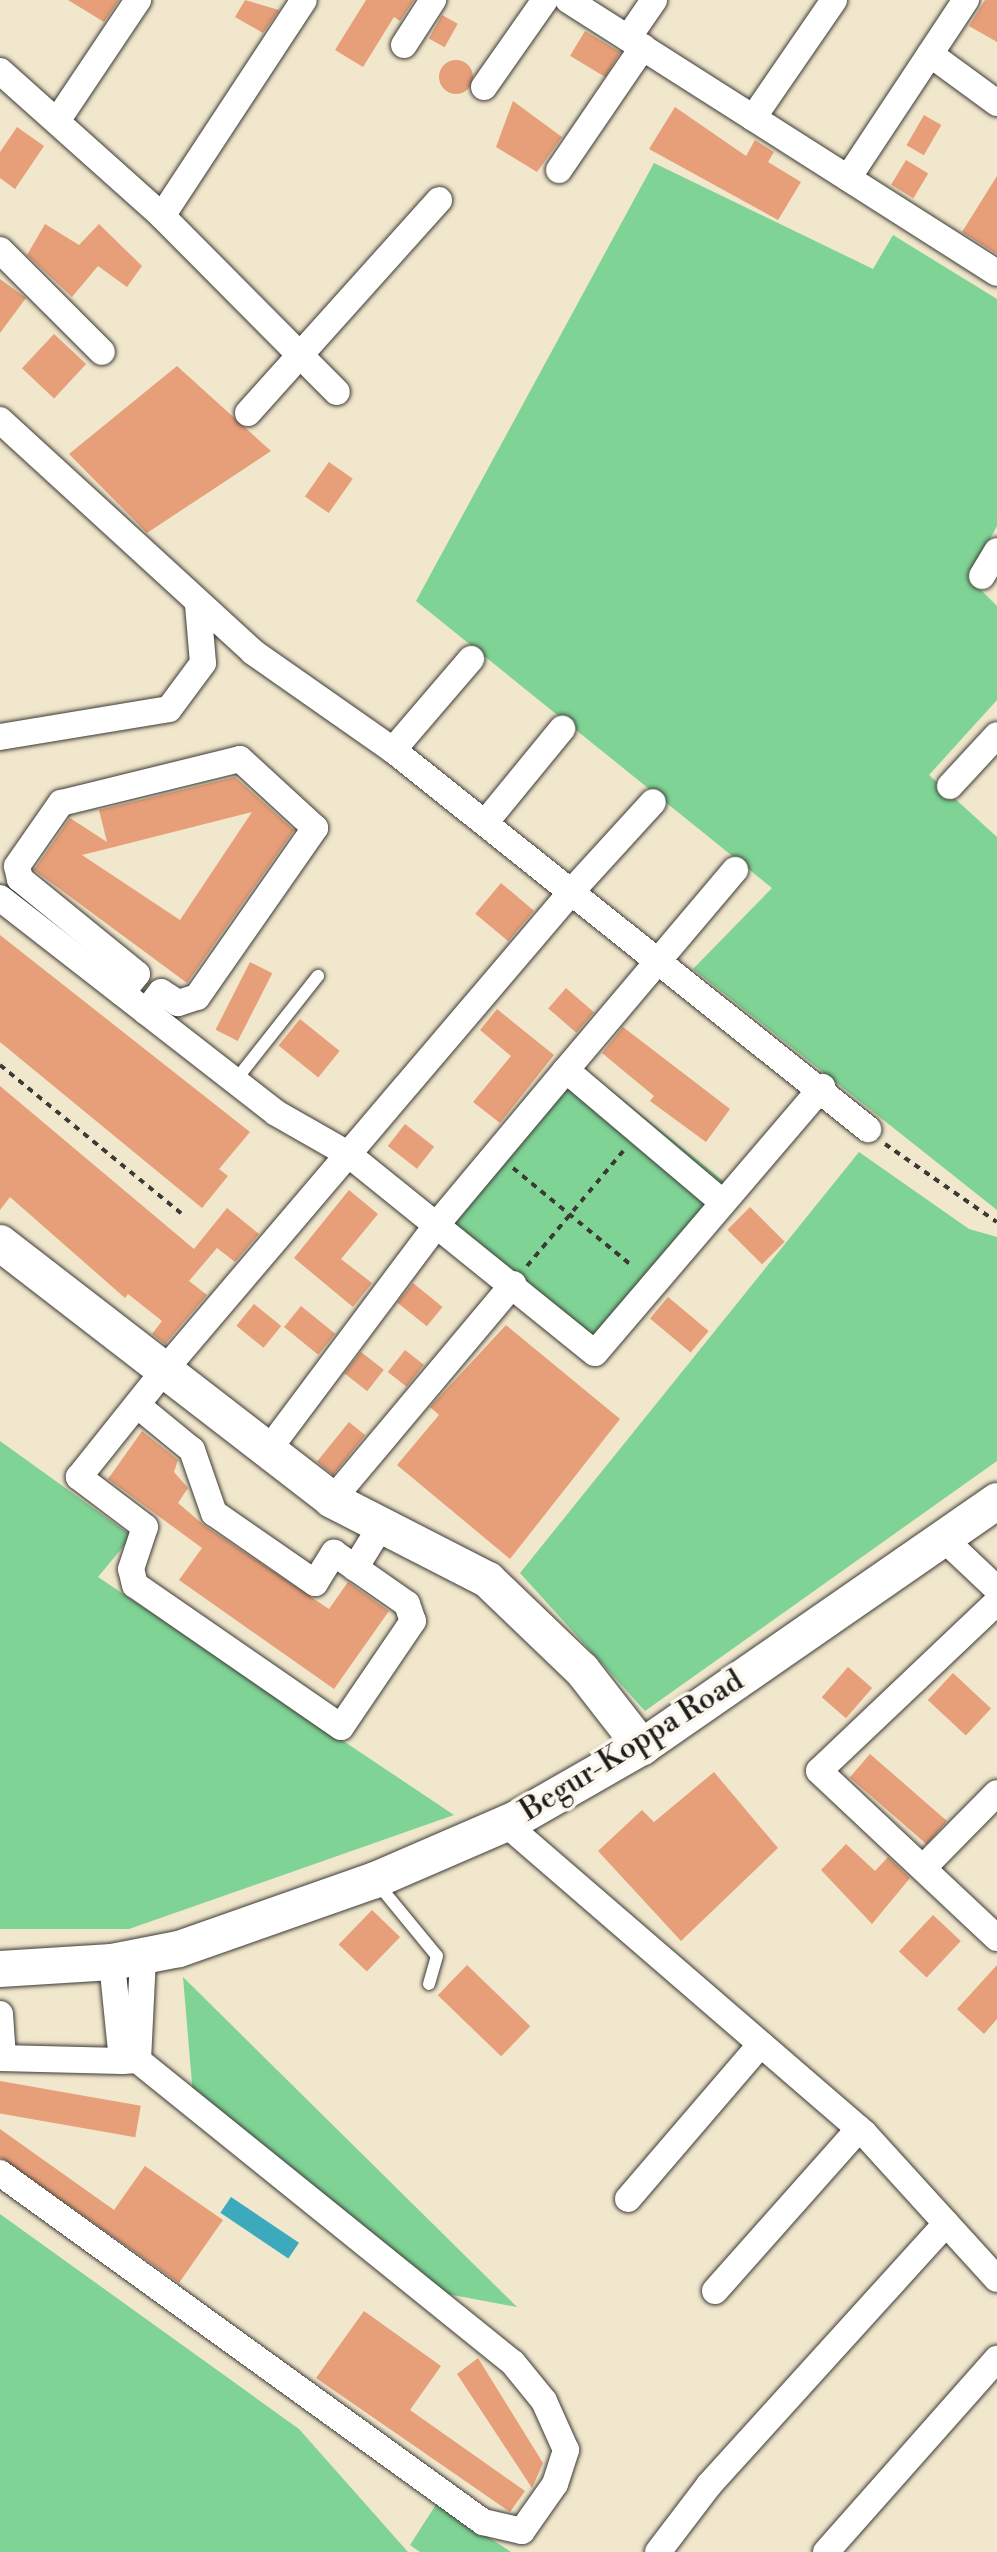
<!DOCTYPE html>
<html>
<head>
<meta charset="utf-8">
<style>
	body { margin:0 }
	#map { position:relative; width:997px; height:2552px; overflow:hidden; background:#f1e7cc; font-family:"Libre Bodoni",serif }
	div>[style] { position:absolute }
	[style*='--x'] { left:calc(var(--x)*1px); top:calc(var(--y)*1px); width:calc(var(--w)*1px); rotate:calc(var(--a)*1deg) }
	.green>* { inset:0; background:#7fd395; transform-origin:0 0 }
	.water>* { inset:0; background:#3da9bd; transform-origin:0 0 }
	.building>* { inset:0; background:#e79f79; transform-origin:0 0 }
	.round { border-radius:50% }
	.path>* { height:4px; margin-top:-2px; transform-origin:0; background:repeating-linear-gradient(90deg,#3c3a36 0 6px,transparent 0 12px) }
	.roads { filter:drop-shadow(0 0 2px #3c3a36) drop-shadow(0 0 2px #3c3a36) }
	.lane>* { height:12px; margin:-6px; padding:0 6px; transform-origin:6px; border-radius:6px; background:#fff }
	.street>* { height:26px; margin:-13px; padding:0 13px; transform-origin:13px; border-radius:13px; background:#fff }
	.secondary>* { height:36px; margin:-18px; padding:0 18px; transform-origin:18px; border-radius:18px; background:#fff }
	span { translate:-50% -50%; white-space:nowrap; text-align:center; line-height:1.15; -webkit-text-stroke:7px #fbf7ec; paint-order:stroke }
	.street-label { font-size:30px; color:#1c1c1c }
</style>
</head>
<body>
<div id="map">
	<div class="green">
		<i style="clip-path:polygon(654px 163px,873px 269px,893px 235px,997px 299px,997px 526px,969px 578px,997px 606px,997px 700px,929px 775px,997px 837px,997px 1210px,693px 969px,772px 888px,416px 601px)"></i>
		<i style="left:564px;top:1052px;width:224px;height:221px;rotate:39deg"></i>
		<i style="clip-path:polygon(859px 1152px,969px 1229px,997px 1237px,997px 1461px,645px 1711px,520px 1573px)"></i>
		<i style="clip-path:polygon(0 1441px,132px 1536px,98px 1577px,454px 1815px,129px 1929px,0 1929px)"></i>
		<i style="clip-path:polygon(183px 1977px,517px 2307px,431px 2291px,195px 2119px)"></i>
		<i style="clip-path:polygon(0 2214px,299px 2429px,408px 2552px,0 2552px)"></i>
		<i style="clip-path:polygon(437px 2503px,511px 2552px,420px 2552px,410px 2545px)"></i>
	</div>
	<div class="water">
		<i style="left:231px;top:2197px;width:82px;height:19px;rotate:34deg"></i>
	</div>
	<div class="building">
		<i style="clip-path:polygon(68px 0,119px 0,104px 22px)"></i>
		<i style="clip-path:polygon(245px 0,279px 10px,263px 33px,235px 17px)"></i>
		<i style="clip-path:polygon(366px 0,414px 0,400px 21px,394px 17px,363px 67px,335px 50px)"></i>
		<i style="clip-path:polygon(985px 0,997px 0,997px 42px,969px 26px)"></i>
		<i style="left:442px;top:15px;width:18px;height:27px;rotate:29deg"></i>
		<i style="left:585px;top:31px;width:41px;height:29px;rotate:31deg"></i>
		<i class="round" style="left:439px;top:60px;width:34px;height:34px"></i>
		<i style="clip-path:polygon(513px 101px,562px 137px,537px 172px,496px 147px)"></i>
		<i style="clip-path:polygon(675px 107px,746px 156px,755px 140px,774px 152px,768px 162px,801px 182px,778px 220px,649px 149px)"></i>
		<i style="left:924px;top:115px;width:20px;height:35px;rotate:30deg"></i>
		<i style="clip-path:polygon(17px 127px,44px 146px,15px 189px,0 178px,0 152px)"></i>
		<i style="left:906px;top:160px;width:26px;height:29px;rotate:31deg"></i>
		<i style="clip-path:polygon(997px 176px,997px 254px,962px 232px)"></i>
		<i style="clip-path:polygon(45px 224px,79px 245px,99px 224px,142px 266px,127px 287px,98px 266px,72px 297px,27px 255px)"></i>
		<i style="clip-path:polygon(0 279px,26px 298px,0 333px)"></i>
		<i style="left:54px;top:334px;width:44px;height:47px;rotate:43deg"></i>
		<i style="clip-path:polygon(177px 366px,271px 451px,147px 533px,69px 454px)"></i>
		<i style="left:329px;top:462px;width:29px;height:42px;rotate:35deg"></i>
		<i style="clip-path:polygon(evenodd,235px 777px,294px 830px,187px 983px,34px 870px,70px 818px,107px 842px,99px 810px,235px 777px,252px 812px,180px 920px,82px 855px,114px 847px,252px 812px)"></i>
		<i style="left:501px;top:883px;width:43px;height:40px;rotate:40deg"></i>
		<i style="clip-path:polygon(0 935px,250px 1132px,219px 1169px,228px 1176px,202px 1208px,0 1042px)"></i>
		<i style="left:250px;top:962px;width:25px;height:76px;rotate:27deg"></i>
		<i style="left:566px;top:988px;width:37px;height:27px;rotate:41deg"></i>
		<i style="clip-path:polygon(497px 1009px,554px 1055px,500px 1123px,473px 1102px,511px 1056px,480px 1030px)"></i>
		<i style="left:300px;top:1019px;width:51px;height:34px;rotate:39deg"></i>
		<i style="clip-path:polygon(623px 1027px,730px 1109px,706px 1142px,650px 1101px,654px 1096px,602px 1053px)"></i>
		<i style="clip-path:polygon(0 1086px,194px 1249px,227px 1208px,259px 1234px,235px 1262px,217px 1248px,189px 1281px,207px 1295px,165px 1344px,152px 1334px,162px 1321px,128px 1294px,125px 1298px,10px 1197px,0 1210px)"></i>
		<i style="left:405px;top:1124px;width:37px;height:28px;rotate:38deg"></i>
		<i style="clip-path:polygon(349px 1190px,378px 1214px,341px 1259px,372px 1283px,353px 1307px,294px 1258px)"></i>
		<i style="left:750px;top:1207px;width:49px;height:32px;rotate:45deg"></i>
		<i style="left:413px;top:1283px;width:38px;height:25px;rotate:39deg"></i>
		<i style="left:668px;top:1297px;width:53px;height:28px;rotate:40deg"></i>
		<i style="left:254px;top:1304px;width:35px;height:28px;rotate:39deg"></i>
		<i style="left:301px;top:1306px;width:44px;height:27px;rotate:39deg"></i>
		<i style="clip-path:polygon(506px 1325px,620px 1419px,510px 1559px,397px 1465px,439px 1415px,430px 1407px)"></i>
		<i style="left:405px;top:1350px;width:24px;height:28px;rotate:38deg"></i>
		<i style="left:361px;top:1352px;width:29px;height:27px;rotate:38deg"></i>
		<i style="left:349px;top:1422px;width:21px;height:51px;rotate:39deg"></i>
		<i style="clip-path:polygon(142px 1431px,178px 1460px,174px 1472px,188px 1488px,178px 1503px,205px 1526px,329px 1609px,348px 1582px,389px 1611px,334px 1689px,179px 1580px,202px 1548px,108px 1479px)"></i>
		<i style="left:848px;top:1667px;width:32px;height:40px;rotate:41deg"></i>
		<i style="left:953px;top:1673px;width:52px;height:37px;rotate:43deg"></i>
		<i style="left:870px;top:1754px;width:102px;height:31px;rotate:41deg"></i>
		<i style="clip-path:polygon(714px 1772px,778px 1848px,681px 1941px,598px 1851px,642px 1810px,654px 1822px)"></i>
		<i style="clip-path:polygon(846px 1844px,875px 1871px,888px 1857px,910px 1878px,872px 1924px,821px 1870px)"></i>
		<i style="left:372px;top:1910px;width:39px;height:48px;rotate:44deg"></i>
		<i style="left:933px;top:1915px;width:38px;height:50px;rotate:43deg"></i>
		<i style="left:467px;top:1965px;width:88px;height:42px;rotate:44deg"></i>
		<i style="clip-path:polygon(997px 1965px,997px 2019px,984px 2034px,957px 2009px)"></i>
		<i style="left:0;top:2081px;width:143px;height:32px;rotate:10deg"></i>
		<i style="clip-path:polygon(0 2129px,114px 2210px,145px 2166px,223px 2220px,179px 2283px,0 2157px)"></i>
		<i style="clip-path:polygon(364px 2311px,441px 2366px,410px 2410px,525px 2491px,510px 2512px,316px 2378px)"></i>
		<i style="clip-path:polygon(478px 2358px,543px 2463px,532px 2488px,457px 2374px)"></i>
	</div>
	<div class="path">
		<i style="--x:0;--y:1065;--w:234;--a:39.3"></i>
		<i style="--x:885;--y:1144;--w:136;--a:34.9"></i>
		<i style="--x:513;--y:1168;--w:153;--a:39.4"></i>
		<i style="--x:527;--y:1266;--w:150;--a:-50.1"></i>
	</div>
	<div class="roads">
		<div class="lane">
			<i style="--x:235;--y:1081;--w:134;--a:-51.7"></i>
			<i style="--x:377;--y:1883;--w:94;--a:50.6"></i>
			<i style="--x:437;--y:1956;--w:29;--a:106"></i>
		</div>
		<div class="street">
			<i style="--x:568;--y:0;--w:508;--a:32.47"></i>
			<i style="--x:628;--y:38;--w:46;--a:-55.6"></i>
			<i style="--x:404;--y:45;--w:54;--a:-57.2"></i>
			<i style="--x:930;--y:54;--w:83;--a:36.2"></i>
			<i style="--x:0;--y:71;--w:217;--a:41.8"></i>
			<i style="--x:162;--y:216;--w:258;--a:-56.7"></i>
			<i style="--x:484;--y:87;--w:106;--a:-55"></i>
			<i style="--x:753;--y:118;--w:143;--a:-55.5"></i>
			<i style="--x:57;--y:121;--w:146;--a:-56.2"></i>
			<i style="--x:559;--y:170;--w:149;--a:-55.7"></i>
			<i style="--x:848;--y:178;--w:214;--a:-56.5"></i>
			<i style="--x:162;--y:216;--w:248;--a:45.2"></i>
			<i style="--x:0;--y:250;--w:144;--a:45"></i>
			<i style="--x:248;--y:413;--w:286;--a:-48.1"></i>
			<i style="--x:0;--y:420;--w:343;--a:42.5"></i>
			<i style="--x:253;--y:652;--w:171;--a:35"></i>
			<i style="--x:393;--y:750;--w:608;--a:38.59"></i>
			<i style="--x:982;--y:576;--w:29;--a:-59"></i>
			<i style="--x:0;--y:737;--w:171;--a:-9.4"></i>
			<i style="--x:169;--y:709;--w:57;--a:-53.5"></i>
			<i style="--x:203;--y:663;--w:58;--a:-94.9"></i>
			<i style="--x:393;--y:750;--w:120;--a:-49.4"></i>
			<i style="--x:950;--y:786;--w:69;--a:-47.3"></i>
			<i style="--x:485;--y:823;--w:122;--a:-50.7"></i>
			<i style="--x:0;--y:898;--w:350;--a:37.9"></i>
			<i style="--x:276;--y:1113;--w:83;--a:29.7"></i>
			<i style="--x:348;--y:1154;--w:317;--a:38.9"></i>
			<i style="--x:595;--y:1353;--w:350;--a:-49.5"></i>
			<i style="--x:122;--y:993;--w:24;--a:-52"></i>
			<i style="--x:137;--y:974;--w:151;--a:-140.9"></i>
			<i style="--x:20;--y:879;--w:13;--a:-103"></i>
			<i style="--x:17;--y:866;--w:77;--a:-55.1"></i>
			<i style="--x:61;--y:803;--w:184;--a:-13.8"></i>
			<i style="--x:240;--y:759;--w:102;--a:42.6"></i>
			<i style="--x:315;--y:828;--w:206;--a:124.9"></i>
			<i style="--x:197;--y:997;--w:20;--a:162"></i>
			<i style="--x:178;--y:1003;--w:20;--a:-147"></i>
			<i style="--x:161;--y:992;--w:25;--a:127"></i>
			<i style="--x:566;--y:1070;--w:262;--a:-49.8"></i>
			<i style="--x:137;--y:1405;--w:71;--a:39.3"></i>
			<i style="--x:192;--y:1450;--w:67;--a:70.8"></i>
			<i style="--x:214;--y:1513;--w:123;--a:34.7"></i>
			<i style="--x:315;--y:1583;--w:36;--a:-58"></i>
			<i style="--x:334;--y:1553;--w:89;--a:34.9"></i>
			<i style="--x:407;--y:1604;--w:18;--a:71"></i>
			<i style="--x:413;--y:1621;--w:128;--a:124.2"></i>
			<i style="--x:341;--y:1727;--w:250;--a:-145.4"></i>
			<i style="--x:135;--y:1585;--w:16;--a:-104"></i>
			<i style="--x:131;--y:1569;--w:44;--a:-71.6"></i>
			<i style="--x:145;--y:1527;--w:83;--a:-142.9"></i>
			<i style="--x:79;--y:1477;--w:133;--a:-51.4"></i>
			<i style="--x:162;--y:1373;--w:633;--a:-49.61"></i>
			<i style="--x:572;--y:891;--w:120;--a:-47.7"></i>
			<i style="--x:266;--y:1453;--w:287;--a:-53.2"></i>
			<i style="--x:438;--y:1223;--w:199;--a:-50.1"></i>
			<i style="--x:566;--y:1070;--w:204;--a:40.2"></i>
			<i style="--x:332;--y:1500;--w:282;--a:-50"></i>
			<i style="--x:943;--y:1538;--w:74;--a:43.4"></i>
			<i style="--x:355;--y:1568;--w:49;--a:-58.2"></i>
			<i style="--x:997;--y:1602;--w:245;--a:136.5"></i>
			<i style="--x:819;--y:1771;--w:244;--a:43.2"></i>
			<i style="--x:506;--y:1824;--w:473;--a:40.8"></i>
			<i style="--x:864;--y:2133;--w:197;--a:47.7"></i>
			<i style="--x:923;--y:1868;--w:105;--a:-45.4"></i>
			<i style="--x:0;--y:2014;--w:44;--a:86.1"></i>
			<i style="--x:0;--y:2058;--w:122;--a:1.4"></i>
			<i style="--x:138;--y:2060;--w:103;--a:-87.2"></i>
			<i style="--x:0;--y:2173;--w:596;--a:35.85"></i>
			<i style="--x:483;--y:2522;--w:40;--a:13"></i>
			<i style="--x:522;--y:2531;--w:57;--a:-54.9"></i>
			<i style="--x:555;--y:2484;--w:36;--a:-72"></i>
			<i style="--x:566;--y:2450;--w:54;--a:-114.2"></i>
			<i style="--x:544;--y:2401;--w:49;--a:-129.2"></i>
			<i style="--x:513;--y:2363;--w:482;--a:-141.1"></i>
			<i style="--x:138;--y:2060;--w:16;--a:176"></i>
			<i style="--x:122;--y:2061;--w:100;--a:-95.8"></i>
			<i style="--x:628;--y:2199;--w:204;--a:-49.4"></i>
			<i style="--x:715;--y:2291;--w:217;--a:-48.4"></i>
			<i style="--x:658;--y:2552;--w:84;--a:-52.7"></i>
			<i style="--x:709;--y:2485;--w:353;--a:-47.8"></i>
			<i style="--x:826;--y:2552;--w:258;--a:-48.5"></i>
		</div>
		<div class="secondary">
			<i style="--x:0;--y:1243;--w:420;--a:37.7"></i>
			<i style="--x:332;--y:1500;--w:175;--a:27.1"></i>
			<i style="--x:488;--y:1580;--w:130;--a:43.8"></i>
			<i style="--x:582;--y:1670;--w:98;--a:52.1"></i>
			<i style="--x:0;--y:1969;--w:112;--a:-3.6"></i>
			<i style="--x:112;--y:1962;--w:68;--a:-11"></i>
			<i style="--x:179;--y:1949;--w:208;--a:-19.4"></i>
			<i style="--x:375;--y:1880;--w:156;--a:-23.4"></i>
			<i style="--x:518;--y:1818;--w:143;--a:-29.8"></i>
			<i style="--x:642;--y:1747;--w:432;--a:-34.7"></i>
		</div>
	</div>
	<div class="street-label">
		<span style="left:632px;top:1746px;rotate:-32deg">Begur-Koppa Road</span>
	</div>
</div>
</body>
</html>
